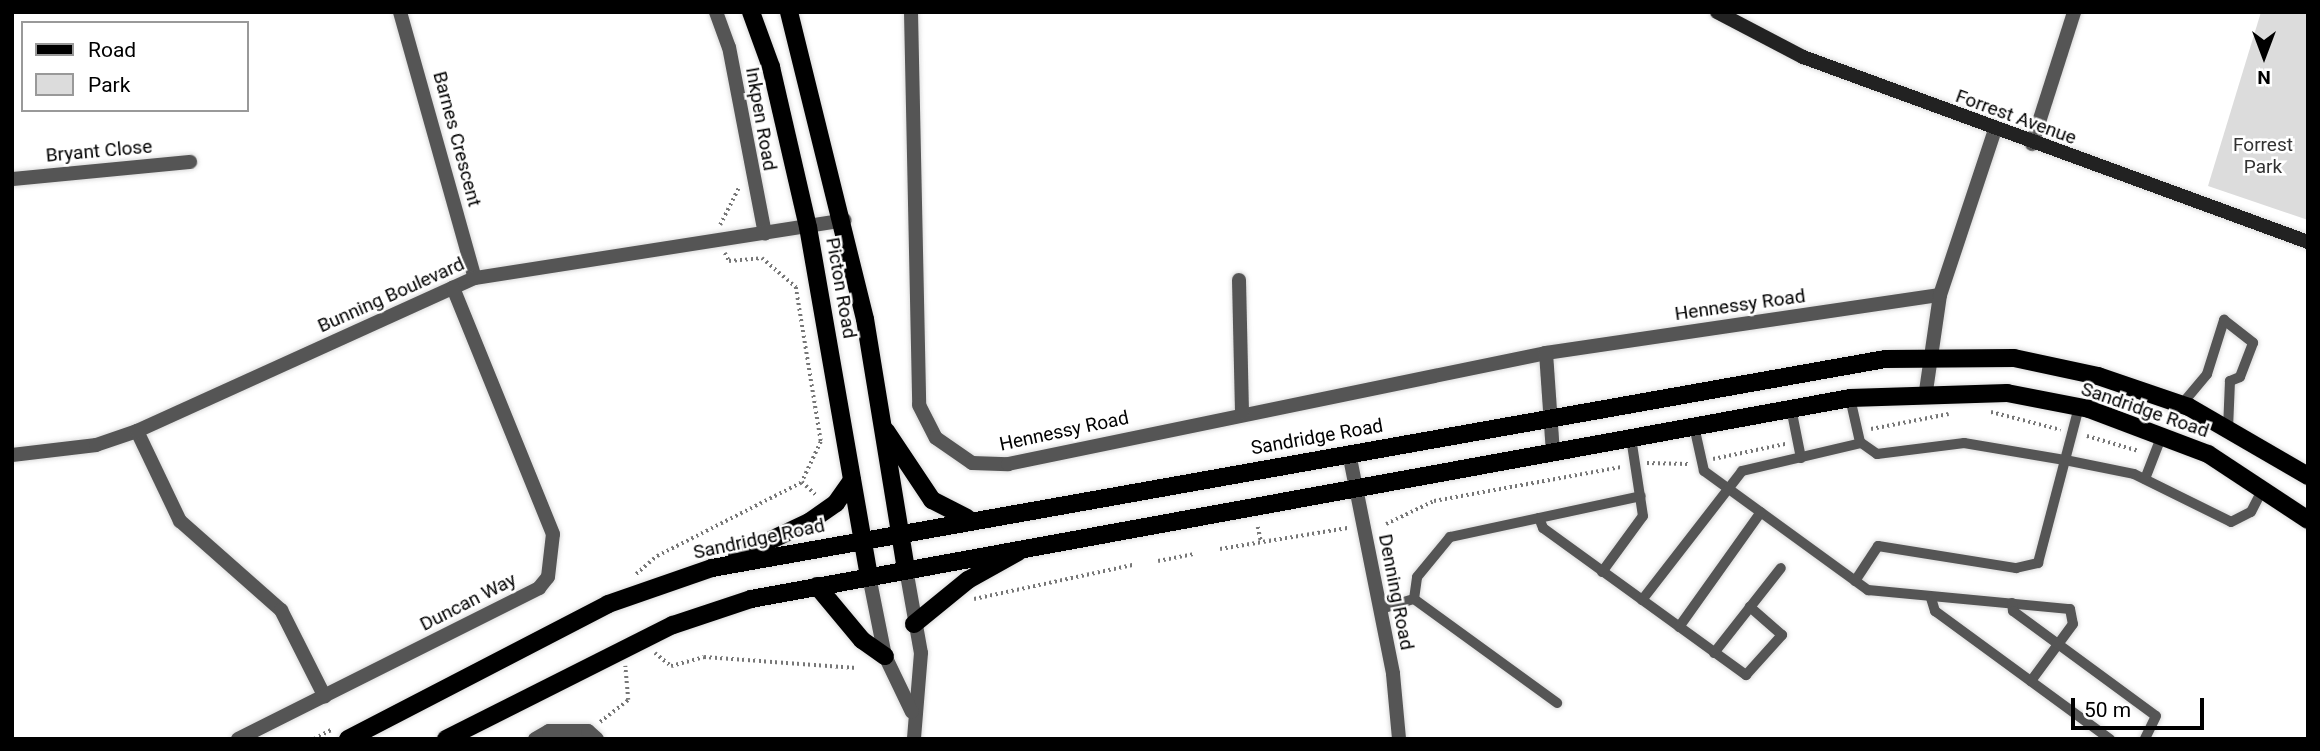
<!DOCTYPE html>
<html>
<head>
<meta charset="utf-8">
<style>
	body { margin:0 }
	#map { position:relative; width:2320px; height:751px; overflow:hidden; background:#fff; font-family:Roboto,sans-serif }
	div>[style] { position:absolute }
	[style*='--x'] { left:calc(var(--x)*1px); top:calc(var(--y)*1px); width:calc(var(--w)*1px); rotate:calc(var(--a)*1deg) }
	.green>* { inset:0; background:#dcdcdc }
	.path>* { height:3.5px; margin-top:-1.75px; transform-origin:0; background:repeating-linear-gradient(90deg,#777 0 2px,transparent 0 5.5px) }
	.roads { filter:drop-shadow(0 0 2px #dbdbdb) drop-shadow(0 0 2px #dbdbdb) }
	.service>* { height:10px; margin:-5px; padding:0 5px; transform-origin:5px; border-radius:5px; background:#555 }
	.minor>* { height:14px; margin:-7px; padding:0 7px; transform-origin:7px; border-radius:7px; background:#555 }
	.tertiary>* { height:14px; margin:-7px; padding:0 7px; transform-origin:7px; border-radius:7px; background:#555 }
	.secondary>* { height:14px; margin:-7px; padding:0 7px; transform-origin:7px; border-radius:7px; background:#222 }
	.primary>* { height:18px; margin:-9px; padding:0 9px; transform-origin:9px; border-radius:9px; background:#000 }
	span { translate:-50% -50%; white-space:nowrap; text-align:center; line-height:1.15; -webkit-text-stroke:5px #fff; paint-order:stroke }
	.street-label { font-size:19px; color:#000 }
	.park-label { font-size:19px; color:#333 }
	.frame { position:absolute; inset:0; border:14px solid #000; pointer-events:none }
	.legend { position:absolute; left:21px; top:21px; width:228px; height:91px; box-sizing:border-box; background:#fff; border:2px solid #999; margin:0; padding:9px 12px; list-style:none; font-size:21px; color:#000 }
	.legend li { display:flex; align-items:center; gap:14px; height:35px }
	.legend b { width:35px; border:2px solid #999 }
	.north { position:absolute; left:2229px; top:21px; width:70px; height:70px; -webkit-text-stroke:5px #fff; paint-order:stroke; rotate:180deg; font-size:19px; font-weight:700; line-height:28px; text-align:center; color:#000 }
	.north::after { content:''; display:block; margin:auto; width:24px; height:32px; background:#000; clip-path:polygon(50% 0,100% 100%,50% 72%,0 100%) }
	.scale { position:absolute; left:2071px; top:698px; width:133px; height:32px; box-sizing:border-box; border:4px solid #000; border-top:0; padding-left:9px; font-size:21px; line-height:24px; white-space:nowrap; color:#000; -webkit-text-stroke:5px #fff; paint-order:stroke }
</style>
</head>
<body>
<div id="map">
	<div class="green">
		<i style="clip-path:polygon(2261px 12px,2308px 12px,2308px 220px,2208px 186px)"></i>
	</div>
	<div class="path">
		<i style="--x:720;--y:225;--w:42;--a:-63.4"></i>
		<i style="--x:725;--y:253;--w:9;--a:63"></i>
		<i style="--x:729;--y:261;--w:33;--a:-5"></i>
		<i style="--x:762;--y:258;--w:45;--a:40.5"></i>
		<i style="--x:796;--y:287;--w:157;--a:80.8"></i>
		<i style="--x:821;--y:442;--w:44;--a:115.4"></i>
		<i style="--x:802;--y:482;--w:19;--a:43"></i>
		<i style="--x:1991;--y:412;--w:72;--a:14.4"></i>
		<i style="--x:1871;--y:429;--w:79;--a:-10.9"></i>
		<i style="--x:2087;--y:436;--w:54;--a:16.1"></i>
		<i style="--x:1713;--y:459;--w:74;--a:-11.8"></i>
		<i style="--x:1647;--y:463;--w:41;--a:1.4"></i>
		<i style="--x:1386;--y:524;--w:53;--a:-25.6"></i>
		<i style="--x:1434;--y:501;--w:191;--a:-10.3"></i>
		<i style="--x:1258;--y:527;--w:14;--a:78"></i>
		<i style="--x:1220;--y:549;--w:129;--a:-9.4"></i>
		<i style="--x:1158;--y:561;--w:36;--a:-11"></i>
		<i style="--x:636;--y:574;--w:28;--a:-41"></i>
		<i style="--x:657;--y:556;--w:163;--a:-27"></i>
		<i style="--x:974;--y:599;--w:163;--a:-12.1"></i>
		<i style="--x:655;--y:653;--w:21;--a:39"></i>
		<i style="--x:671;--y:666;--w:34;--a:-15"></i>
		<i style="--x:704;--y:657;--w:153;--a:4.1"></i>
		<i style="--x:600;--y:722;--w:36;--a:-38"></i>
		<i style="--x:628;--y:700;--w:34;--a:-95"></i>
		<i style="--x:314;--y:739;--w:21;--a:-28"></i>
	</div>
	<div class="roads">
		<div class="service">
			<i style="--x:1850;--y:398;--w:45;--a:77.2"></i>
			<i style="--x:1860;--y:442;--w:21;--a:35"></i>
			<i style="--x:1877;--y:454;--w:88;--a:-7.2"></i>
			<i style="--x:1964;--y:443;--w:102;--a:9.6"></i>
			<i style="--x:2065;--y:460;--w:70;--a:11.5"></i>
			<i style="--x:2134;--y:474;--w:108;--a:26.3"></i>
			<i style="--x:2231;--y:522;--w:22;--a:-27"></i>
			<i style="--x:2251;--y:512;--w:27;--a:-63"></i>
			<i style="--x:2182;--y:404;--w:39;--a:-50"></i>
			<i style="--x:2207;--y:374;--w:57;--a:-72.5"></i>
			<i style="--x:2224;--y:320;--w:37;--a:38"></i>
			<i style="--x:2253;--y:343;--w:36;--a:111"></i>
			<i style="--x:2240;--y:377;--w:11;--a:158"></i>
			<i style="--x:2230;--y:381;--w:47;--a:92.4"></i>
			<i style="--x:1791;--y:408;--w:51;--a:78.7"></i>
			<i style="--x:1694;--y:426;--w:46;--a:77.5"></i>
			<i style="--x:1704;--y:471;--w:203;--a:36"></i>
			<i style="--x:1868;--y:590;--w:203;--a:5.4"></i>
			<i style="--x:2070;--y:609;--w:15;--a:79"></i>
			<i style="--x:2073;--y:624;--w:71;--a:126.4"></i>
			<i style="--x:2145;--y:479;--w:47;--a:-68.9"></i>
			<i style="--x:1539;--y:518;--w:11;--a:68"></i>
			<i style="--x:1543;--y:528;--w:251;--a:35.9"></i>
			<i style="--x:1746;--y:675;--w:54;--a:-48"></i>
			<i style="--x:1782;--y:635;--w:43;--a:-138.8"></i>
			<i style="--x:1602;--y:572;--w:69;--a:-53.8"></i>
			<i style="--x:1643;--y:516;--w:79;--a:-98.7"></i>
			<i style="--x:1855;--y:581;--w:42;--a:-56.7"></i>
			<i style="--x:1878;--y:546;--w:140;--a:9.1"></i>
			<i style="--x:2016;--y:568;--w:23;--a:-13"></i>
			<i style="--x:2038;--y:563;--w:161;--a:-75.3"></i>
			<i style="--x:1931;--y:598;--w:14;--a:73"></i>
			<i style="--x:1935;--y:611;--w:217;--a:36.2"></i>
			<i style="--x:1414;--y:599;--w:177;--a:36"></i>
			<i style="--x:1642;--y:600;--w:163;--a:-52.2"></i>
			<i style="--x:1742;--y:471;--w:122;--a:-13.2"></i>
			<i style="--x:2012;--y:603;--w:8;--a:83"></i>
			<i style="--x:2013;--y:611;--w:177;--a:36.3"></i>
			<i style="--x:2156;--y:716;--w:25;--a:116"></i>
			<i style="--x:1381;--y:609;--w:34;--a:-17"></i>
			<i style="--x:1414;--y:599;--w:22;--a:-82"></i>
			<i style="--x:1417;--y:577;--w:52;--a:-50.5"></i>
			<i style="--x:1450;--y:537;--w:195;--a:-12.1"></i>
			<i style="--x:1679;--y:627;--w:141;--a:-54.5"></i>
			<i style="--x:1714;--y:653;--w:108;--a:-51.8"></i>
		</div>
		<div class="minor">
			<i style="--x:400;--y:12;--w:276;--a:74.3"></i>
			<i style="--x:716;--y:12;--w:37;--a:70"></i>
			<i style="--x:729;--y:47;--w:190;--a:79.1"></i>
			<i style="--x:911;--y:12;--w:393;--a:88.8"></i>
			<i style="--x:919;--y:405;--w:37;--a:63"></i>
			<i style="--x:936;--y:438;--w:44;--a:34.8"></i>
			<i style="--x:972;--y:463;--w:36;--a:2"></i>
			<i style="--x:1008;--y:464;--w:549;--a:-11.66"></i>
			<i style="--x:1546;--y:353;--w:398;--a:-8.4"></i>
			<i style="--x:2032;--y:144;--w:139;--a:-72.3"></i>
			<i style="--x:12;--y:179;--w:179;--a:-5.5"></i>
			<i style="--x:1239;--y:280;--w:133;--a:88.7"></i>
			<i style="--x:1546;--y:353;--w:99;--a:86"></i>
			<i style="--x:1926;--y:391;--w:97;--a:-81.7"></i>
			<i style="--x:1940;--y:295;--w:174;--a:-71.6"></i>
			<i style="--x:137;--y:431;--w:100;--a:64.5"></i>
			<i style="--x:180;--y:521;--w:135;--a:41.4"></i>
			<i style="--x:281;--y:610;--w:97;--a:63.2"></i>
			<i style="--x:1349;--y:453;--w:225;--a:78.7"></i>
			<i style="--x:1393;--y:674;--w:65;--a:84.7"></i>
			<i style="--x:12;--y:455;--w:85;--a:-6.8"></i>
			<i style="--x:96;--y:445;--w:43;--a:-18.9"></i>
			<i style="--x:137;--y:431;--w:371;--a:-24.4"></i>
			<i style="--x:475;--y:278;--w:374;--a:-8.9"></i>
			<i style="--x:238;--y:739;--w:337;--a:-26.6"></i>
			<i style="--x:539;--y:588;--w:14;--a:-51"></i>
			<i style="--x:548;--y:577;--w:43;--a:-83.4"></i>
			<i style="--x:553;--y:534;--w:266;--a:-112.1"></i>
			<i style="--x:535;--y:739;--w:16;--a:-30"></i>
			<i style="--x:549;--y:731;--w:39;--a:0"></i>
			<i style="--x:588;--y:731;--w:12;--a:42"></i>
		</div>
		<div class="tertiary">
			<i style="--x:906;--y:569;--w:85;--a:79.9"></i>
			<i style="--x:921;--y:653;--w:86;--a:94.7"></i>
			<i style="--x:869;--y:576;--w:82;--a:78.7"></i>
			<i style="--x:885;--y:656;--w:62;--a:64.3"></i>
		</div>
		<div class="secondary">
			<i style="--x:1717;--y:12;--w:97;--a:27.6"></i>
			<i style="--x:1803;--y:57;--w:538;--a:20.12"></i>
		</div>
		<div class="primary">
			<i style="--x:751;--y:12;--w:59;--a:70"></i>
			<i style="--x:771;--y:67;--w:164;--a:77"></i>
			<i style="--x:808;--y:227;--w:354;--a:80.1"></i>
			<i style="--x:789;--y:12;--w:316;--a:76.1"></i>
			<i style="--x:865;--y:319;--w:253;--a:80.7"></i>
			<i style="--x:886;--y:431;--w:83;--a:56.3"></i>
			<i style="--x:932;--y:500;--w:39;--a:27"></i>
			<i style="--x:737;--y:556;--w:80;--a:-25.3"></i>
			<i style="--x:809;--y:522;--w:33;--a:-35"></i>
			<i style="--x:836;--y:503;--w:28;--a:-55"></i>
			<i style="--x:817;--y:586;--w:70;--a:50.2"></i>
			<i style="--x:862;--y:640;--w:28;--a:35"></i>
			<i style="--x:914;--y:624;--w:70;--a:-39.2"></i>
			<i style="--x:968;--y:580;--w:57;--a:-29.2"></i>
			<i style="--x:348;--y:739;--w:293;--a:-27.4"></i>
			<i style="--x:608;--y:604;--w:110;--a:-19.1"></i>
			<i style="--x:712;--y:568;--w:1191;--a:-10.1"></i>
			<i style="--x:1885;--y:359;--w:129;--a:-0.4"></i>
			<i style="--x:2014;--y:358;--w:86;--a:12.1"></i>
			<i style="--x:2098;--y:376;--w:96;--a:18.8"></i>
			<i style="--x:2189;--y:407;--w:138;--a:30.1"></i>
			<i style="--x:446;--y:739;--w:254;--a:-26.7"></i>
			<i style="--x:673;--y:625;--w:82;--a:-18.4"></i>
			<i style="--x:751;--y:599;--w:1117;--a:-10.36"></i>
			<i style="--x:1850;--y:398;--w:157;--a:-1.8"></i>
			<i style="--x:2007;--y:393;--w:84;--a:11"></i>
			<i style="--x:2089;--y:409;--w:127;--a:20.7"></i>
			<i style="--x:2208;--y:454;--w:120;--a:33.4"></i>
		</div>
	</div>
	<div class="street-label">
		<span style="left:2016px;top:117px;rotate:20deg">Forrest Avenue</span>
		<span style="left:761px;top:119px;rotate:80deg">Inkpen Road</span>
		<span style="left:457px;top:139px;rotate:75deg">Barnes Crescent</span>
		<span style="left:99px;top:151px;rotate:-5deg">Bryant Close</span>
		<span style="left:841px;top:288px;rotate:80deg">Picton Road</span>
		<span style="left:391px;top:295px;rotate:-24deg">Bunning Boulevard</span>
		<span style="left:1740px;top:305px;rotate:-8deg">Hennessy Road</span>
		<span style="left:2145px;top:410px;rotate:19deg">Sandridge Road</span>
		<span style="left:1064px;top:431px;rotate:-12deg">Hennessy Road</span>
		<span style="left:1317px;top:437px;rotate:-10deg">Sandridge Road</span>
		<span style="left:759px;top:539px;rotate:-12deg">Sandridge Road</span>
		<span style="left:1396px;top:592px;rotate:79deg">Denning Road</span>
		<span style="left:468px;top:602px;rotate:-27deg">Duncan Way</span>
	</div>
	<div class="park-label">
		<span style="left:2263px;top:156px">Forrest<br>Park</span>
	</div>
	<div class="frame"></div>
	<ul class="legend">
	<li><b style="height:9px;background:#000"></b>Road</li>
	<li><b style="height:19px;background:#dcdcdc"></b>Park</li>
	</ul>
	<div class="north">N</div>
	<div class="scale">50 m</div>
</div>
</body>
</html>
